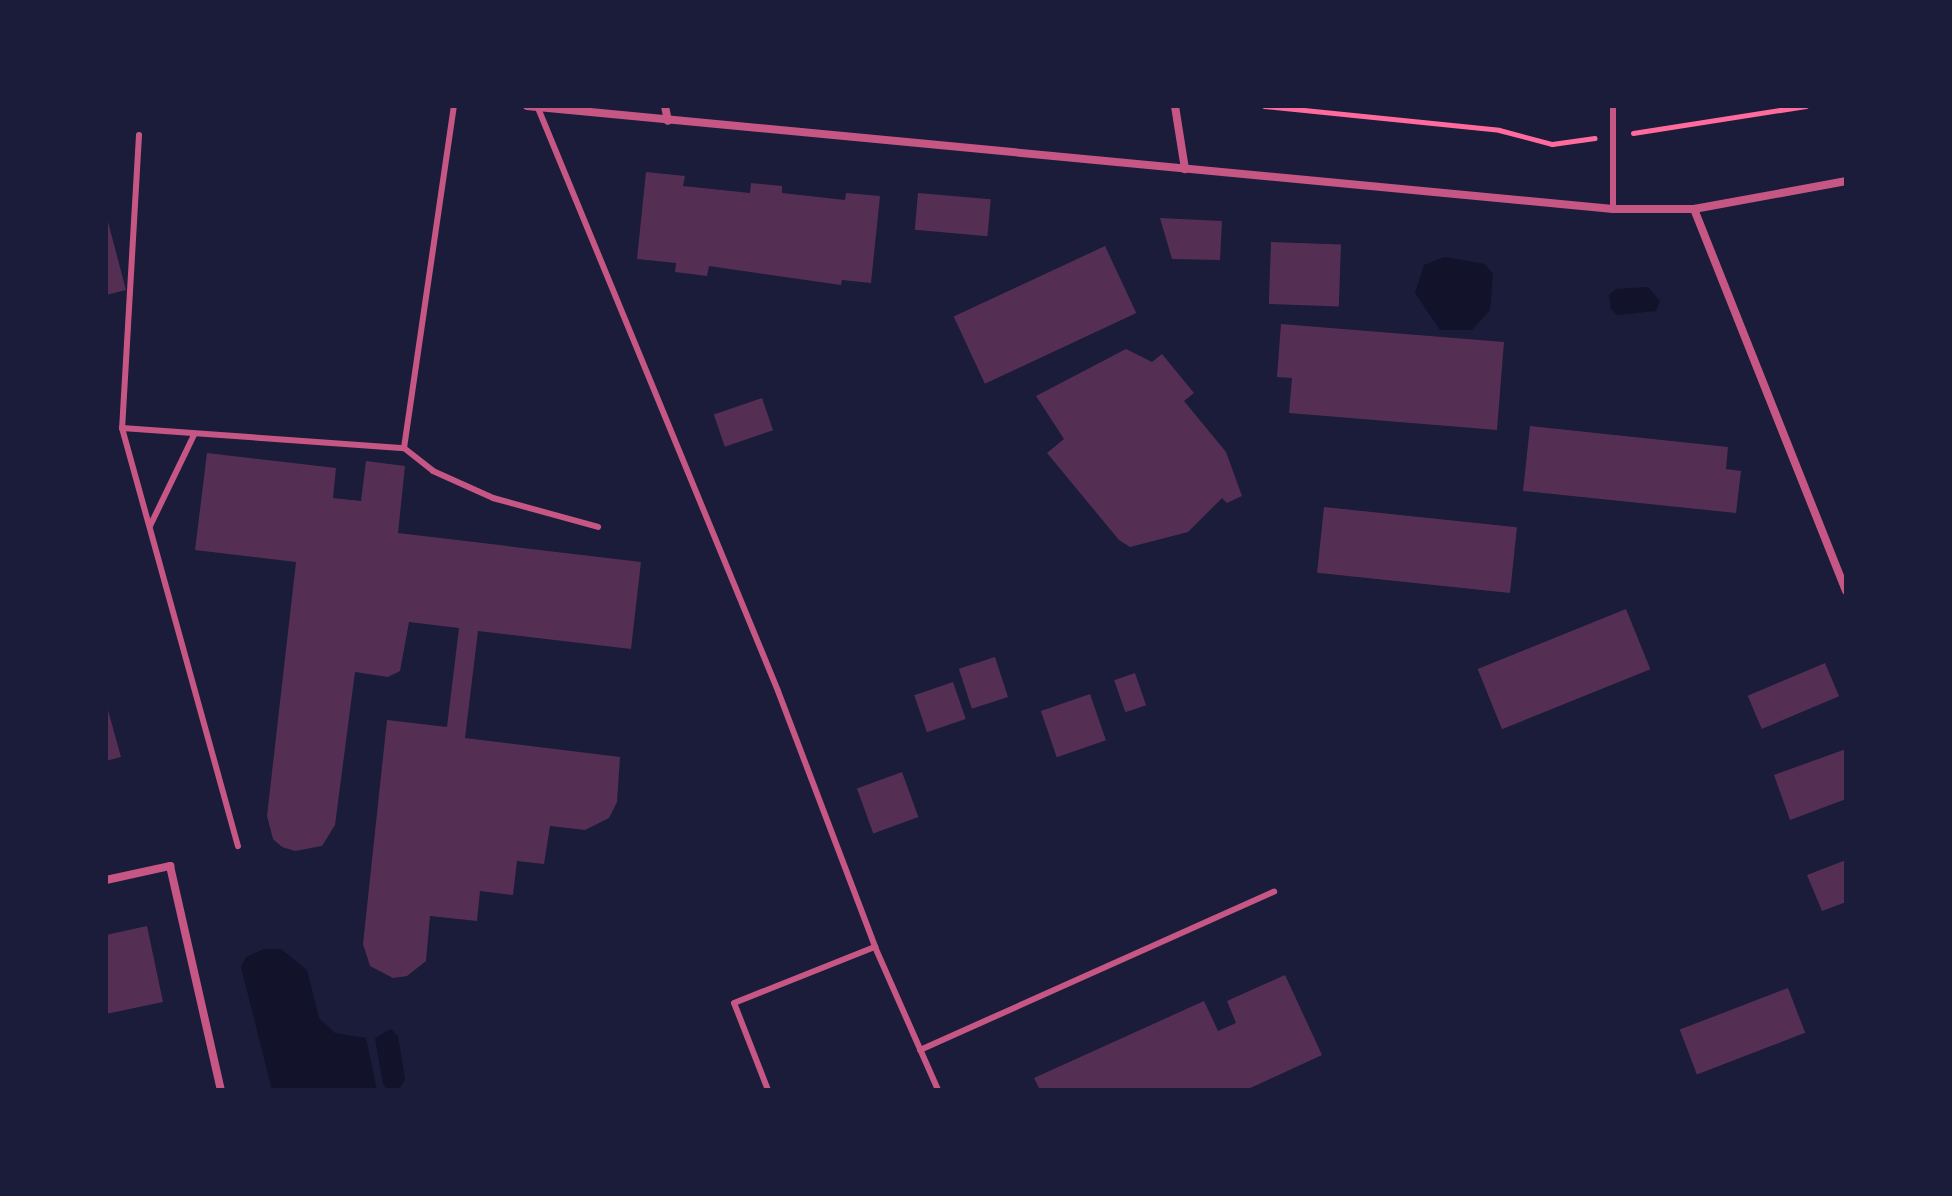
<!DOCTYPE html>
<html>
<head>
<meta charset="utf-8">
<style>
	body { margin:0 }
	#map { position:relative; width:1952px; height:1196px; overflow:hidden; background:#1b1b3a; font-family:"Source Sans 3",sans-serif }
	div>[style] { position:absolute }
	[style*='--x'] { left:calc(var(--x)*1px); top:calc(var(--y)*1px); width:calc(var(--w)*1px); rotate:calc(var(--a)*1deg) }
	.water>* { inset:0; background:#12122b }
	.building>* { inset:0; background:#542f53; transform-origin:0 0 }
	.path>* { height:5px; margin:-2.5px; padding:0 2.5px; transform-origin:2.5px; border-radius:2.5px; background:#ff6b9d }
	.service>* { height:6px; margin:-3px; padding:0 3px; transform-origin:3px; border-radius:3px; background:#c65784 }
	.minor>* { height:8px; margin:-4px; padding:0 4px; transform-origin:4px; border-radius:4px; background:#c65784 }
	span { translate:-50% -50%; white-space:nowrap; text-align:center; line-height:1.15; -webkit-text-stroke:8px #1b1b3a; paint-order:stroke }
	.frame { position:absolute; inset:0; border:108px solid #1b1b3a; pointer-events:none }
</style>
</head>
<body>
<div id="map">
	<div class="water">
		<i style="clip-path:polygon(1445px 257px,1485px 264px,1493px 274px,1490px 310px,1472px 330px,1440px 330px,1415px 293px,1424px 265px)"></i>
		<i style="clip-path:polygon(1648px 287px,1660px 301px,1656px 311px,1617px 315px,1611px 309px,1609px 295px,1616px 289px)"></i>
		<i style="clip-path:polygon(264px 949px,281px 949px,307px 970px,319px 1018px,335px 1033px,366px 1038px,377px 1090px,272px 1090px,241px 967px,246px 957px)"></i>
		<i style="clip-path:polygon(391px 1029px,398px 1036px,405px 1079px,399px 1090px,387px 1090px,383px 1084px,375px 1038px)"></i>
	</div>
	<div class="building">
		<i style="clip-path:polygon(646px 172px,685px 176px,683px 186px,750px 193px,751px 183px,782px 186px,782px 193px,845px 200px,846px 193px,880px 196px,871px 283px,842px 280px,841px 285px,709px 266px,707px 276px,675px 272px,676px 263px,637px 259px)"></i>
		<i style="left:918px;top:193px;width:73px;height:37px;rotate:5deg"></i>
		<i style="clip-path:polygon(107px 218px,126px 290px,106px 295px,106px 219px)"></i>
		<i style="clip-path:polygon(1160px 218px,1222px 221px,1220px 260px,1172px 259px)"></i>
		<i style="left:1271px;top:242px;width:70px;height:62px;rotate:2deg"></i>
		<i style="left:1105px;top:246px;width:74px;height:167px;rotate:65deg"></i>
		<i style="clip-path:polygon(1281px 324px,1504px 342px,1497px 430px,1289px 413px,1292px 378px,1277px 377px)"></i>
		<i style="clip-path:polygon(1126px 349px,1152px 362px,1162px 354px,1194px 393px,1184px 401px,1226px 452px,1242px 496px,1227px 503px,1222px 498px,1188px 532px,1130px 547px,1119px 540px,1047px 453px,1064px 439px,1036px 396px)"></i>
		<i style="left:762px;top:398px;width:34px;height:51px;rotate:71deg"></i>
		<i style="clip-path:polygon(1530px 426px,1728px 447px,1726px 469px,1741px 471px,1736px 513px,1523px 491px)"></i>
		<i style="clip-path:polygon(207px 453px,336px 468px,333px 498px,361px 501px,366px 461px,405px 466px,398px 533px,641px 562px,631px 649px,478px 631px,465px 738px,620px 757px,617px 802px,609px 818px,585px 830px,550px 826px,544px 864px,517px 861px,513px 895px,480px 891px,477px 921px,430px 916px,426px 961px,407px 976px,393px 978px,370px 966px,363px 944px,387px 720px,447px 727px,459px 628px,409px 622px,400px 671px,388px 677px,355px 672px,335px 825px,322px 846px,295px 851px,282px 847px,273px 839px,267px 816px,296px 562px,195px 550px)"></i>
		<i style="left:1324px;top:507px;width:194px;height:66px;rotate:6deg"></i>
		<i style="left:1626px;top:609px;width:65px;height:160px;rotate:68deg"></i>
		<i style="left:995px;top:657px;width:42px;height:38px;rotate:72deg"></i>
		<i style="left:1825px;top:663px;width:36px;height:84px;rotate:67deg"></i>
		<i style="left:1135px;top:673px;width:34px;height:22px;rotate:71deg"></i>
		<i style="left:953px;top:682px;width:39px;height:41px;rotate:71deg"></i>
		<i style="left:1090px;top:694px;width:49px;height:52px;rotate:71deg"></i>
		<i style="clip-path:polygon(106px 703px,121px 757px,106px 761px)"></i>
		<i style="clip-path:polygon(1846px 749px,1846px 799px,1790px 820px,1774px 775px)"></i>
		<i style="left:902px;top:772px;width:48px;height:48px;rotate:70deg"></i>
		<i style="clip-path:polygon(1846px 860px,1846px 902px,1822px 911px,1807px 875px)"></i>
		<i style="clip-path:polygon(147px 926px,163px 1002px,106px 1014px,106px 935px)"></i>
		<i style="clip-path:polygon(1285px 975px,1322px 1055px,1246px 1090px,1040px 1090px,1034px 1078px,1204px 1001px,1218px 1031px,1236px 1023px,1227px 1001px)"></i>
		<i style="left:1788px;top:988px;width:48px;height:116px;rotate:69deg"></i>
	</div>
	<div class="path">
		<i style="--x:1264;--y:106;--w:236;--a:5.8"></i>
		<i style="--x:1499;--y:130;--w:55;--a:14.8"></i>
		<i style="--x:1552;--y:144;--w:43;--a:-7.9"></i>
		<i style="--x:1633;--y:133;--w:175;--a:-8.9"></i>
	</div>
	<div class="service">
		<i style="--x:538;--y:108;--w:630;--a:67.62"></i>
		<i style="--x:778;--y:691;--w:274;--a:69.2"></i>
		<i style="--x:875;--y:947;--w:156;--a:66.2"></i>
		<i style="--x:139;--y:135;--w:293;--a:93.3"></i>
		<i style="--x:122;--y:428;--w:434;--a:74.5"></i>
		<i style="--x:1613;--y:209;--w:103;--a:-90"></i>
		<i style="--x:122;--y:428;--w:283;--a:4.1"></i>
		<i style="--x:404;--y:448;--w:37;--a:38"></i>
		<i style="--x:433;--y:471;--w:66;--a:24.2"></i>
		<i style="--x:493;--y:498;--w:109;--a:15.4"></i>
		<i style="--x:404;--y:448;--w:346;--a:-81.7"></i>
		<i style="--x:150;--y:526;--w:101;--a:-64.2"></i>
		<i style="--x:920;--y:1050;--w:388;--a:-24.1"></i>
		<i style="--x:768;--y:1090;--w:93;--a:-111.3"></i>
		<i style="--x:734;--y:1003;--w:152;--a:-21.7"></i>
	</div>
	<div class="minor">
		<i style="--x:527;--y:106;--w:1091;--a:5.42"></i>
		<i style="--x:1613;--y:209;--w:81;--a:0"></i>
		<i style="--x:1694;--y:209;--w:155;--a:-10.4"></i>
		<i style="--x:665;--y:106;--w:15;--a:79"></i>
		<i style="--x:1175;--y:106;--w:64;--a:81"></i>
		<i style="--x:1694;--y:209;--w:411;--a:68.3"></i>
		<i style="--x:106;--y:880;--w:66;--a:-12.3"></i>
		<i style="--x:170;--y:866;--w:230;--a:77.2"></i>
	</div>
	<div class="frame"></div>
</div>
</body>
</html>
